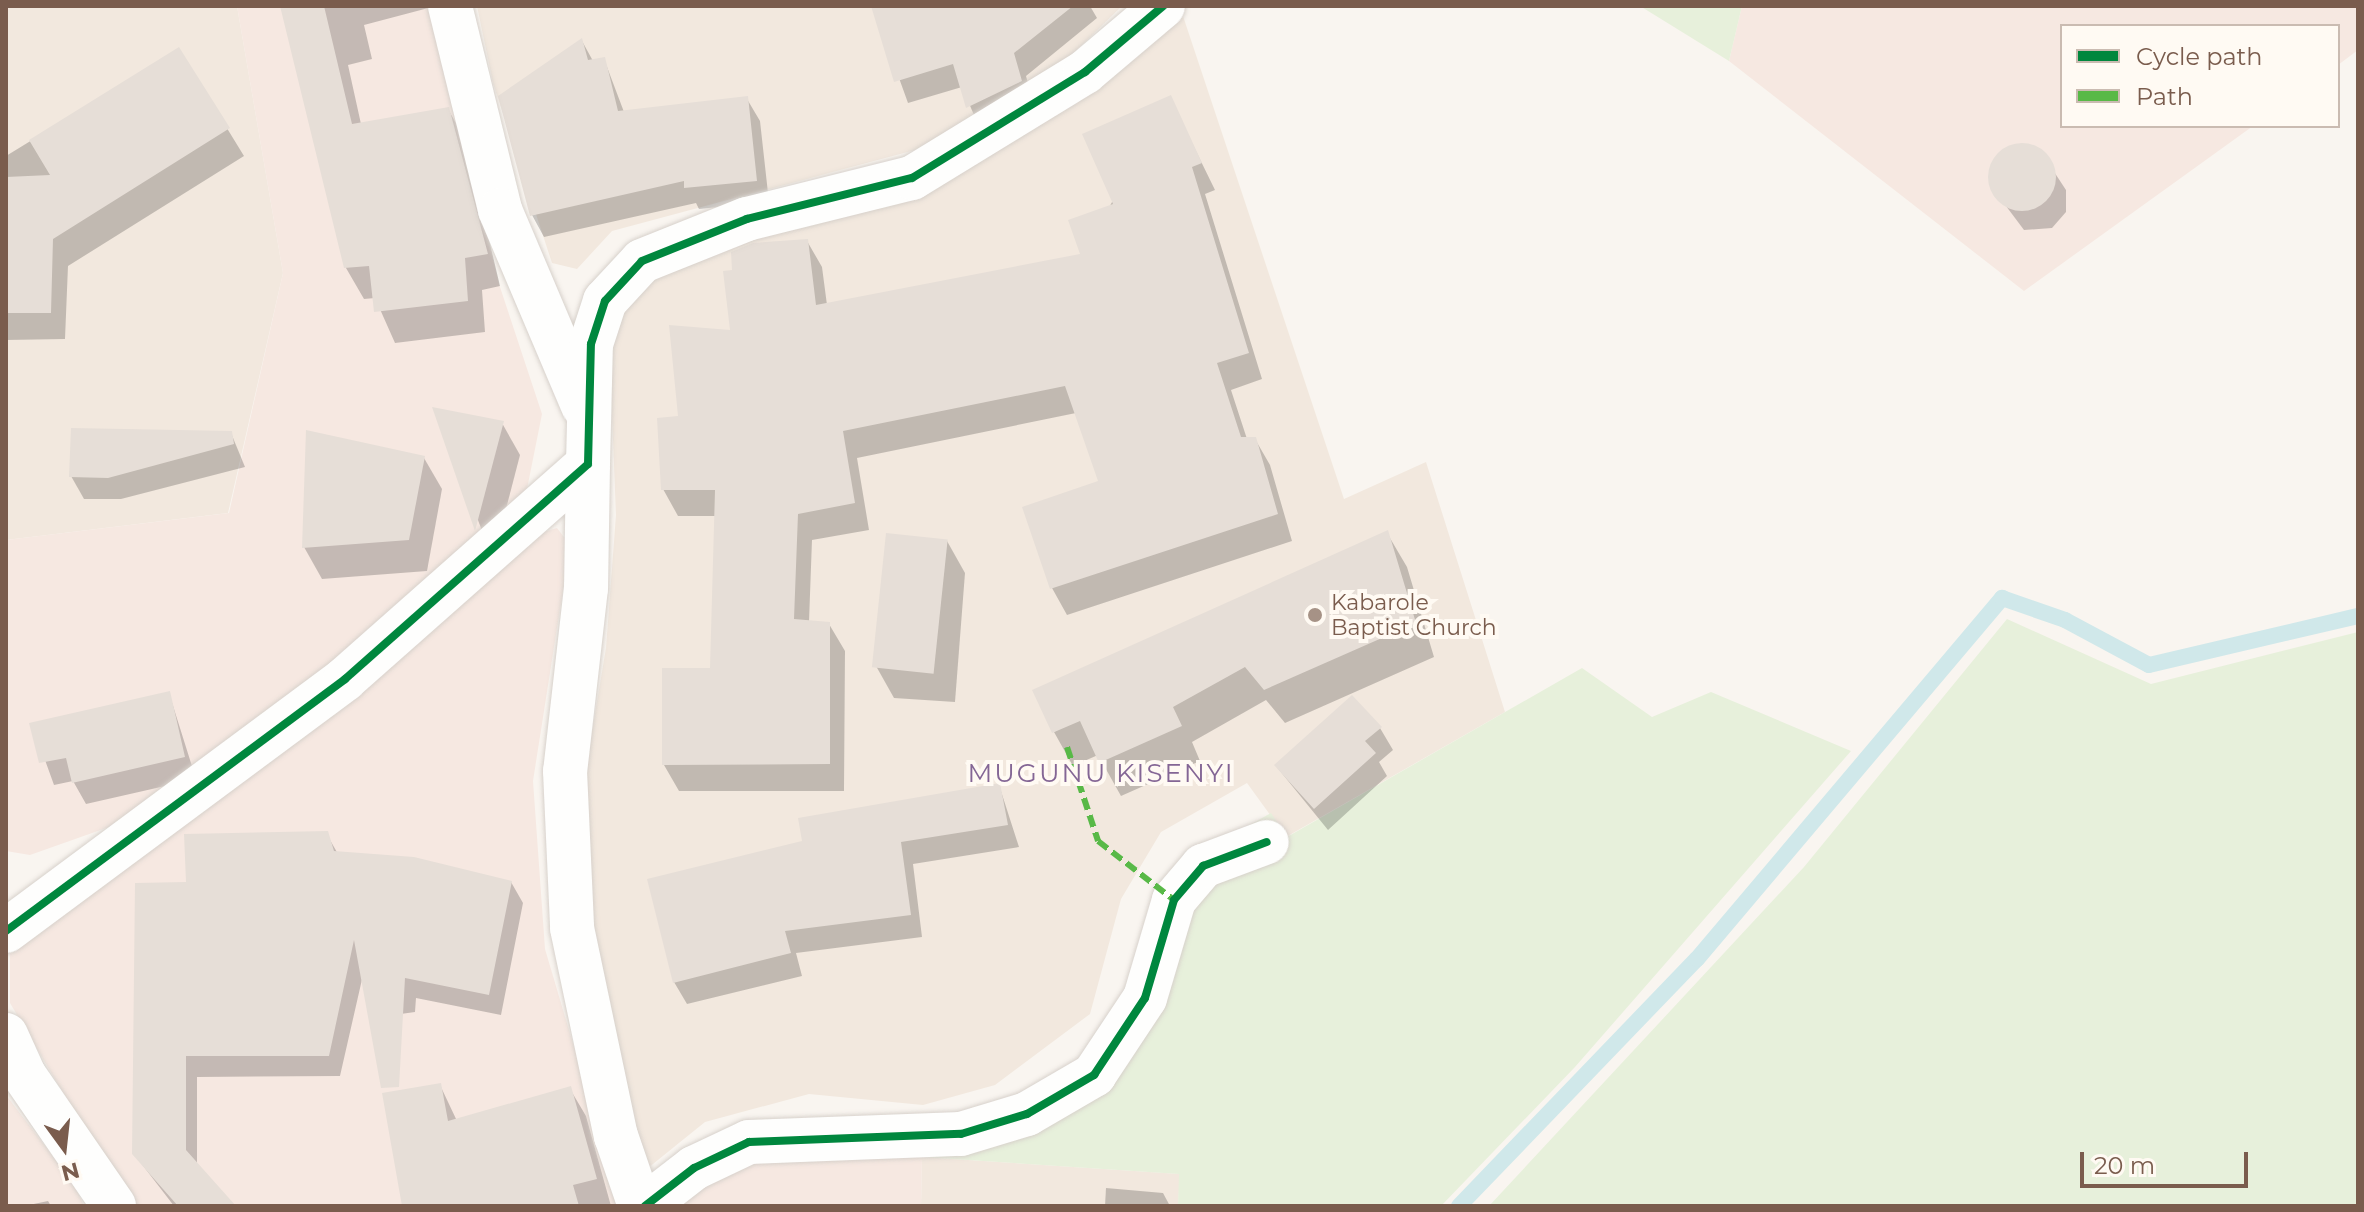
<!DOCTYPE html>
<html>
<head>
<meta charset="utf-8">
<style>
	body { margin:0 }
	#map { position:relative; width:2364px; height:1212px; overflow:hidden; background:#f9f5f0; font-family:Montserrat,sans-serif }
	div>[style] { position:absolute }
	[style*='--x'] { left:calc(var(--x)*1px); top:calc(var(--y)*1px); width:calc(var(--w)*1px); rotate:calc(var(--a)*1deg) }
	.residential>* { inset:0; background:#f2e8de }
	.commercial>* { inset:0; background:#f6e8e1 }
	.green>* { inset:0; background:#e7f0db }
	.shadow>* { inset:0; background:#0003 }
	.stream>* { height:16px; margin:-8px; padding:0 8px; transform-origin:8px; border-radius:8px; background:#d0e8ea }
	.building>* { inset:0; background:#e6ded7; transform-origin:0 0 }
	.round { border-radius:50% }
	.roads { filter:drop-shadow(0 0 2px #d7d1cb) drop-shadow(0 0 2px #d7d1cb) }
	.minor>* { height:44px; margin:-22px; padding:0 22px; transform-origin:22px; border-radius:22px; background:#fefefd }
	.quiet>* { height:6px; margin-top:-3px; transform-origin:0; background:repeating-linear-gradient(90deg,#58b947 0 12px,transparent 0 18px) }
	.cycleway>* { height:8px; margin:-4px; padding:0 4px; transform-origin:4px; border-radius:4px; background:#00873e }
	.dots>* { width:22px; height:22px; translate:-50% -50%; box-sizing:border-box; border:4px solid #fffaf3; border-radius:50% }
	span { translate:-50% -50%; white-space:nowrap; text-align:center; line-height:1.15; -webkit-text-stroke:8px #fffaf3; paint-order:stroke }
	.poi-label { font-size:22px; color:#7a5c4d }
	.left { translate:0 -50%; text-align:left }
	.quarter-label { font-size:26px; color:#846695; letter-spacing:2px }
	.frame { position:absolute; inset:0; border:8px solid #7a5c4d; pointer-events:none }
	.legend { position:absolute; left:2060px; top:24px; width:280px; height:104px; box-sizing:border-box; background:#fffaf3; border:2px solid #cabbb1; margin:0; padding:10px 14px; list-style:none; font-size:24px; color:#7a5c4d }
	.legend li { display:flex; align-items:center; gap:16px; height:40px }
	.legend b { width:40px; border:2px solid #cabbb1 }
	.north { position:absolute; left:24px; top:1108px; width:80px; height:80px; -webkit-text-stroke:6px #fffaf3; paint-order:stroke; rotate:165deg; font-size:22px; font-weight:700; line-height:32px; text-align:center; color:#7a5c4d }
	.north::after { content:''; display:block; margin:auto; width:28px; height:36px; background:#7a5c4d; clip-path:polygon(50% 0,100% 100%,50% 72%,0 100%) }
	.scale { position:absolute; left:2080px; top:1152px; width:168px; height:36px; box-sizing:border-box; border:4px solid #7a5c4d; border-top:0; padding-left:10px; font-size:24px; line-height:28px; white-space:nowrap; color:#7a5c4d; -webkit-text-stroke:6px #fffaf3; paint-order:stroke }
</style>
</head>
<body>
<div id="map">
	<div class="residential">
		<i style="clip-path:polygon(6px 6px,237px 6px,283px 273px,228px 513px,6px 540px)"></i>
		<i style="clip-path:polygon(477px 6px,1122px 6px,1051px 75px,915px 150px,612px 231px,577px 269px,552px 263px,493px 83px)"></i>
		<i style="clip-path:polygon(1182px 13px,1344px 499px,1426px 462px,1505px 712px,1286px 837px,1247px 783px,1161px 832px,1121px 899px,1090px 1014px,995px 1085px,923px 1105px,809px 1094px,705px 1122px,643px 1172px,590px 944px,580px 804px,606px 648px,616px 515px,609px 337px,625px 298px,677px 257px,915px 192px,1076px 104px)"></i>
		<i style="clip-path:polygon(922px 1157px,1180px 1174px,1178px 1206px,921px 1206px)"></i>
	</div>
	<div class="commercial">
		<i style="clip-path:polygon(237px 6px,433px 6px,499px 284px,542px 414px,527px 489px,267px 725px,109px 827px,30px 855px,6px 851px,6px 540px,229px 513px,283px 273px)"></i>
		<i style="clip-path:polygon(1742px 6px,2358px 6px,2358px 50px,2338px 65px,2338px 26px,2062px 26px,2062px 126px,2253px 126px,2024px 291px,1729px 61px)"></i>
		<i style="clip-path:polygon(557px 528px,570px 545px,533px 781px,545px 949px,621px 1206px,130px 1206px,10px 1003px,10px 954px,59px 900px,534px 535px)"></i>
		<i style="clip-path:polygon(6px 1095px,74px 1184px,84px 1206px,6px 1206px)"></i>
		<i style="clip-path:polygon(761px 1150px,922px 1157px,921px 1206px,682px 1206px,699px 1186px)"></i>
	</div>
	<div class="green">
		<i style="clip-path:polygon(1640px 6px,1742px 6px,1729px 61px)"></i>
		<i style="clip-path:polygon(2007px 619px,2151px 684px,2358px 632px,2358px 1206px,1489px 1206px,1804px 867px)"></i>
		<i style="clip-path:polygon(1582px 668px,1652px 717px,1711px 692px,1851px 751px,1575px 1067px,1441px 1206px,1178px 1206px,1179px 1174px,922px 1157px,1036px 1102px,1121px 1030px,1194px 856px,1271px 813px,1287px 837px)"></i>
	</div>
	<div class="shadow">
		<i style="clip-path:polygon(283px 6px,436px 6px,364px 25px,372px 59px,348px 65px,361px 124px,448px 109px,466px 141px,500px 286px,482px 290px,485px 332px,395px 343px,375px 298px,364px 299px,346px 268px)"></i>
		<i style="clip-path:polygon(873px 6px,1090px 6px,1097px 18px,1026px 76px,1034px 104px,980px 129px,962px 87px,908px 103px)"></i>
		<i style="clip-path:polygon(582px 41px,593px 61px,604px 59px,624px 112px,747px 99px,760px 121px,769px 202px,699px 209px,696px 203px,544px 237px,532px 215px)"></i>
		<i style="clip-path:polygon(179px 50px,244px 156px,68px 266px,65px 339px,6px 340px,6px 156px)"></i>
		<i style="clip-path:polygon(1170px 98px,1215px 190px,1205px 194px,1262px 379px,1231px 390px,1247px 439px,1255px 439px,1270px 465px,1292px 541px,1067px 615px,1052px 588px,1100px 482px,1076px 413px,857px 458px,869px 530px,812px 540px,809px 622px,829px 624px,845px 651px,844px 791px,679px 791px,664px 765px,712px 670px,716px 516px,678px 516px,663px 489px,680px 418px,733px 332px,735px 272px,807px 241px,822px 267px,827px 305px,1082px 256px)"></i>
		<i style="clip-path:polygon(2018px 145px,2039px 149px,2066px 190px,2066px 212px,2052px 228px,2024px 230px,1991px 186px,1992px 166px)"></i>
		<i style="clip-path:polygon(435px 409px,502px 423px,520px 455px,493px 559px)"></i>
		<i style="clip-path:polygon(231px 433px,245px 467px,121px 499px,84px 499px,71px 476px)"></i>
		<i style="clip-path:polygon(424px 458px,442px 489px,427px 571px,322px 579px,304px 547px)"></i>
		<i style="clip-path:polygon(1387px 533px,1407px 567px,1434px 657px,1285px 723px,1266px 700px,1192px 742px,1200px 761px,1121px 796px,1098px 755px,1073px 766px,1054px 732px)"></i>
		<i style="clip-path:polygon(947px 541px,965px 573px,955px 702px,894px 698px,876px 666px)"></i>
		<i style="clip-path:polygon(169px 693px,196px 779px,86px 804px,73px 781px,54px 785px,32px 724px)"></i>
		<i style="clip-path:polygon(1380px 728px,1393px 750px,1379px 762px,1387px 776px,1328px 830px,1276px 766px)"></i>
		<i style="clip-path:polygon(999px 785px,1019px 847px,913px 864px,922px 937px,796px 953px,802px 976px,687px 1004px,674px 982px,804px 843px)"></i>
		<i style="clip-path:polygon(326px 833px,338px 854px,511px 882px,523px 903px,501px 1015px,416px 998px,415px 1012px,379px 1017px,363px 975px,340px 1076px,197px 1077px,197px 1165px,234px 1206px,174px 1206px,134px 1154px,188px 884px)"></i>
		<i style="clip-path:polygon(440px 1085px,457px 1121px,570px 1089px,586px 1116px,611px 1206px,429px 1206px)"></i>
		<i style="clip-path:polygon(1106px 1188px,1163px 1193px,1170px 1206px,1105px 1206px)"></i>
		<i style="clip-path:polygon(48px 1201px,51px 1206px,24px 1206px)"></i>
	</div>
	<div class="stream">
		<i style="--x:1459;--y:1206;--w:343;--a:-46.1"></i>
		<i style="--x:1697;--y:959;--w:473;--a:-49.8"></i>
		<i style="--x:2002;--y:598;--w:67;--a:19.2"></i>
		<i style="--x:2065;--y:620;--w:95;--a:28.2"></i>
		<i style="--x:2149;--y:665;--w:215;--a:-13.2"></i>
	</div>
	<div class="building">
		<i style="clip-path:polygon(280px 6px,324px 6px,352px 124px,449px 107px,488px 254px,465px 258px,468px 301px,374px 312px,369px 266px,344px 268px)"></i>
		<i style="clip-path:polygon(871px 6px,1073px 6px,1014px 53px,1022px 81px,966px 108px,953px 64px,894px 82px)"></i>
		<i style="clip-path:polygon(582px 38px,588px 60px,605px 57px,618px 111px,748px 96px,757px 181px,684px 188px,684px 181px,530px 216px,498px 96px)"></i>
		<i style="clip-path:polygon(179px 47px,230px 128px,53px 239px,51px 313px,6px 313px,6px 177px,50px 175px,29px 140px)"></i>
		<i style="clip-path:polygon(1171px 95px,1202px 163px,1192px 167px,1249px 353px,1217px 363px,1241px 437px,1256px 437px,1278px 514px,1050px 589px,1022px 507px,1098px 481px,1065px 386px,843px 431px,855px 503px,798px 514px,794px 619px,830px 622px,830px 764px,662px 765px,662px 668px,710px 668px,715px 490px,661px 490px,657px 418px,678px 416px,669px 325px,730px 330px,723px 271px,732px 270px,731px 252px,753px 243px,808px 239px,816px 305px,1080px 254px,1068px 220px,1113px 204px,1082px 134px)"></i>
		<i class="round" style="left:1988px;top:143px;width:68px;height:68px"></i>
		<i style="clip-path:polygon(432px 407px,504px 421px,475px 531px)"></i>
		<i style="clip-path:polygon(71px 428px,232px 431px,234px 444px,108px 478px,69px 477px)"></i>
		<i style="clip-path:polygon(306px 430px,425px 456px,409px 540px,302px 548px)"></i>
		<i style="clip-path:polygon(1388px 530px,1416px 623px,1264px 690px,1245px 667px,1173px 707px,1182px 726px,1099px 763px,1080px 721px,1052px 733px,1032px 690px)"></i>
		<i style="left:886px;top:533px;width:62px;height:135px;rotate:6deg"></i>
		<i style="clip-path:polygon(170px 691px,185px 757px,72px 783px,66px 758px,39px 763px,29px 723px)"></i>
		<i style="clip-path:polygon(1352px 695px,1382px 727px,1365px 741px,1376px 753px,1314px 809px,1274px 765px)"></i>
		<i style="clip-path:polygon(1000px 783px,1008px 825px,901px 842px,911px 915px,785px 931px,791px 953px,673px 983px,647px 879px,802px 841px,798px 818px)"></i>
		<i style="clip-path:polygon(328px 831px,334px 851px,414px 857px,512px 881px,489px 995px,405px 978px,399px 1087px,381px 1088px,354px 940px,329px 1056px,186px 1056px,186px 1150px,236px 1206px,178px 1206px,132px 1154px,135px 883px,186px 882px,184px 834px)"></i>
		<i style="clip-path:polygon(441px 1083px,448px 1121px,571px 1086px,597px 1179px,573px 1185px,579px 1206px,402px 1206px,382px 1093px)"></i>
	</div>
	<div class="roads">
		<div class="minor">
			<i style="--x:450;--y:6;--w:210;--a:76.2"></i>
			<i style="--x:500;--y:210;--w:213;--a:67"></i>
			<i style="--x:588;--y:464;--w:124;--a:90.9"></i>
			<i style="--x:586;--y:588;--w:184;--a:96.5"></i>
			<i style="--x:565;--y:771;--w:157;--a:87.4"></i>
			<i style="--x:572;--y:928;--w:213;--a:78.1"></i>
			<i style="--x:616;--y:1136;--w:74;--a:71.1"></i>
			<i style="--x:6;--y:931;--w:422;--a:-36.6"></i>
			<i style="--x:345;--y:679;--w:324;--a:-41.5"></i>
			<i style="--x:588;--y:464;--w:120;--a:-88.6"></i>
			<i style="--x:591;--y:344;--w:45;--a:-72"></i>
			<i style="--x:605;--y:301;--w:54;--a:-47.2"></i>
			<i style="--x:642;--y:261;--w:113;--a:-21.8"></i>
			<i style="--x:747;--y:219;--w:170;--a:-14"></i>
			<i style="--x:912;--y:178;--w:203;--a:-31.5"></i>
			<i style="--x:1085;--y:72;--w:102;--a:-40.2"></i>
			<i style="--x:6;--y:1035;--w:44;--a:65.8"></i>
			<i style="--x:24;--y:1075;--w:159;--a:55.5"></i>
			<i style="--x:645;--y:1206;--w:62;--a:-37.8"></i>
			<i style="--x:694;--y:1168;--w:61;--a:-25.3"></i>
			<i style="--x:749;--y:1142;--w:212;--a:-2.2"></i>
			<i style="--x:961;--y:1134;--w:69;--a:-16.9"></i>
			<i style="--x:1027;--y:1114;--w:78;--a:-30.2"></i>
			<i style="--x:1094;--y:1075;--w:92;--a:-56.5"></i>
			<i style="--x:1145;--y:998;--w:102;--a:-73.5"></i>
			<i style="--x:1174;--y:900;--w:45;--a:-49.5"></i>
			<i style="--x:1203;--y:866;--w:68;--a:-20.6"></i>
		</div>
	</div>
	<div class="quiet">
		<i style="--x:1067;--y:747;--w:99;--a:71.7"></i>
		<i style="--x:1098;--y:841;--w:96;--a:37.8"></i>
	</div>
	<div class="cycleway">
		<i style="--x:6;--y:931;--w:422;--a:-36.6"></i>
		<i style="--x:345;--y:679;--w:324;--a:-41.5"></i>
		<i style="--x:588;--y:464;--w:120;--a:-88.6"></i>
		<i style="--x:591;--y:344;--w:45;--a:-72"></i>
		<i style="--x:605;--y:301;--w:54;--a:-47.2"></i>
		<i style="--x:642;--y:261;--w:113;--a:-21.8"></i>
		<i style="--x:747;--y:219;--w:170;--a:-14"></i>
		<i style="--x:912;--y:178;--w:203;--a:-31.5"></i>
		<i style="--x:1085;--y:72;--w:102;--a:-40.2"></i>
		<i style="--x:645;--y:1206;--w:62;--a:-37.8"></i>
		<i style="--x:694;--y:1168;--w:61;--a:-25.3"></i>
		<i style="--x:749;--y:1142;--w:212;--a:-2.2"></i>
		<i style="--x:961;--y:1134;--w:69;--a:-16.9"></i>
		<i style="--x:1027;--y:1114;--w:78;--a:-30.2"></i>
		<i style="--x:1094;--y:1075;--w:92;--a:-56.5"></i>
		<i style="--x:1145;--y:998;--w:102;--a:-73.5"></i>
		<i style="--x:1174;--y:900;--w:45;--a:-49.5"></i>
		<i style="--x:1203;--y:866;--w:68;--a:-20.6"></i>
	</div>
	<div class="dots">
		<i style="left:1315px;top:615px;background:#a69286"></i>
	</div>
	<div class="poi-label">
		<span class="left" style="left:1331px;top:615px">Kabarole<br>Baptist Church</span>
	</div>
	<div class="quarter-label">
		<span style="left:1101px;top:774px">MUGUNU KISENYI</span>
	</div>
	<div class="frame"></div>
	<ul class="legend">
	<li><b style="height:10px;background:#00873e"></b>Cycle path</li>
	<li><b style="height:10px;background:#58b947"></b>Path</li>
	</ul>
	<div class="north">N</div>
	<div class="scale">20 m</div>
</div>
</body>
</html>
